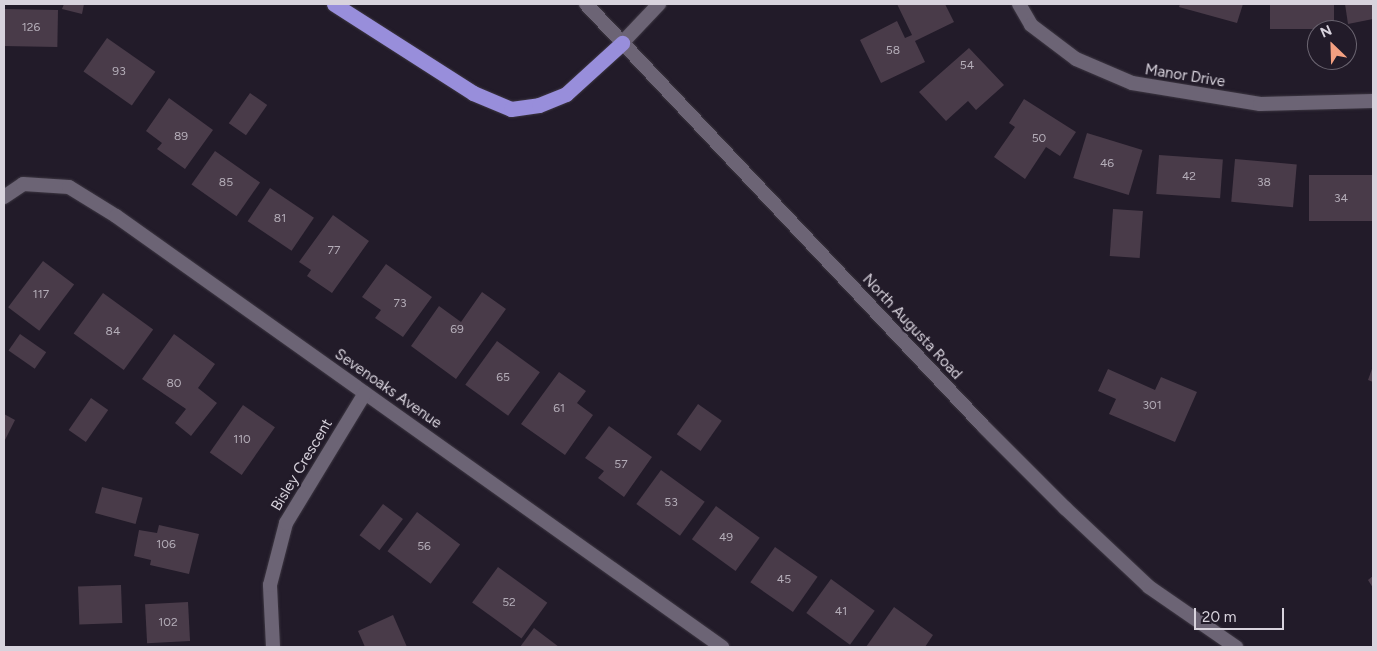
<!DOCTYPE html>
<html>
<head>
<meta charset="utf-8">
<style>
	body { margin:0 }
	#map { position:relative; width:1377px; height:651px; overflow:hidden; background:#221b29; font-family:Figtree,sans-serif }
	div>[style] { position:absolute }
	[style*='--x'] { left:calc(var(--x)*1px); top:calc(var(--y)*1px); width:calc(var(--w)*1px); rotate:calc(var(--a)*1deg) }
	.building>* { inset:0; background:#493b49; transform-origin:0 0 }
	.roads { filter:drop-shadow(0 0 1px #3d3742) drop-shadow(0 0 1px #3d3742) }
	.minor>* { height:14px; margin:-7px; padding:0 7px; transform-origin:7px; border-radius:7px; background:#6c6475 }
	.secondary>* { height:14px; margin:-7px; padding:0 7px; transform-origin:7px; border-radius:7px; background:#6c6475 }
	.motorway>* { height:15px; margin:-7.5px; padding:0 7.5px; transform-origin:7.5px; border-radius:7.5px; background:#988edb }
	span { translate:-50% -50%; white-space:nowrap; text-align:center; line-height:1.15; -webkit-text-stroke:4.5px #221b29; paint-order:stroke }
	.number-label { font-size:12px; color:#b4adb8 }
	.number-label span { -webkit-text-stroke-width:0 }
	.street-label { font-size:15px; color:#d8d3dd }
	.frame { position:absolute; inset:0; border:5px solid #d8d3dd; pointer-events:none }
	.north { position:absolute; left:1307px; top:20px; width:50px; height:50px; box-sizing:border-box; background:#221b29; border:1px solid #6b6571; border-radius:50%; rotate:336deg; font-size:14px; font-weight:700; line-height:20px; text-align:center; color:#d8d3dd }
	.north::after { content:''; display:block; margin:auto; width:18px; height:22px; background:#f3a081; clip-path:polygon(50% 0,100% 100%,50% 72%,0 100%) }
	.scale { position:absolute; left:1194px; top:608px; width:90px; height:22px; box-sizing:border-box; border:2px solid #d8d3dd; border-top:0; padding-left:6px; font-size:15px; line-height:18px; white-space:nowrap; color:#d8d3dd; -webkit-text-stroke:4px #221b29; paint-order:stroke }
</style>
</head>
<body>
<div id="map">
	<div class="building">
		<i style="clip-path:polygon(64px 4px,84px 4px,82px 14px,62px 9px)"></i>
		<i style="clip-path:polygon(897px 4px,945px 4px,954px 22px,915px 41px,925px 62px,881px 83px,860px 40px,897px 21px,905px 38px,912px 35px)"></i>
		<i style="clip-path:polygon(1180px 4px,1243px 4px,1237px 23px,1179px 7px)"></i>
		<i style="left:1270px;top:4px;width:64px;height:25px"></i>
		<i style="clip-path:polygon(1345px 4px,1373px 4px,1373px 19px,1348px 24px)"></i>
		<i style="left:4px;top:9px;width:54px;height:37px;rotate:1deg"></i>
		<i style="left:107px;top:38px;width:59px;height:41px;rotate:35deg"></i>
		<i style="clip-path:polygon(969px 48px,1004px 85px,976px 110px,968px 101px,946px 121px,919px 92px)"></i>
		<i style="left:250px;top:93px;width:21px;height:37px;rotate:35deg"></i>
		<i style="clip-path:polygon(169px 98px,213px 130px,185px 169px,157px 149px,162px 143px,146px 131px)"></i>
		<i style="clip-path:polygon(1024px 99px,1076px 132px,1060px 156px,1046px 147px,1025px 179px,994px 157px,1015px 127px,1009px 123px)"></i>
		<i style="left:1087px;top:133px;width:58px;height:47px;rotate:17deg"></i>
		<i style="left:215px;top:151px;width:55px;height:41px;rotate:35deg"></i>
		<i style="left:1159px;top:155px;width:64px;height:39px;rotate:4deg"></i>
		<i style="left:1235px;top:159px;width:62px;height:43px;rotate:5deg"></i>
		<i style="left:1373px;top:175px;width:46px;height:64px;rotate:90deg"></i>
		<i style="left:270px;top:188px;width:53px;height:40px;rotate:34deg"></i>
		<i style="left:1113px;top:209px;width:30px;height:47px;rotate:4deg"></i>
		<i style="clip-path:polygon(333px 215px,369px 241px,332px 293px,307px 276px,311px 270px,299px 262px)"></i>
		<i style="left:43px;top:261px;width:39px;height:58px;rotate:37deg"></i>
		<i style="clip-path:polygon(386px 264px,432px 297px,403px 337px,375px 318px,381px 310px,362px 297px)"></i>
		<i style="clip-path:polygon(482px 292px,506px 309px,456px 379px,411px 346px,439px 306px,461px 322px)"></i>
		<i style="left:103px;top:293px;width:62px;height:50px;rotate:36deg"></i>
		<i style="left:20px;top:334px;width:32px;height:20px;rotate:35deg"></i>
		<i style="clip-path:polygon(174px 334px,215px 364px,198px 388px,217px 403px,191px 436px,175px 423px,186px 409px,142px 379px)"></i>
		<i style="left:497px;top:341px;width:53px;height:54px;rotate:36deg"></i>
		<i style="clip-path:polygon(1373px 366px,1373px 382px,1368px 380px)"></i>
		<i style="clip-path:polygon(1108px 369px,1155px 390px,1161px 377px,1197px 392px,1175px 442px,1109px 414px,1116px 399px,1098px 391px)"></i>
		<i style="clip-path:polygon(559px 372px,586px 391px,577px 403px,593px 415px,565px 455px,521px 424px)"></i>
		<i style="left:91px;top:398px;width:21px;height:39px;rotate:35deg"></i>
		<i style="left:698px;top:404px;width:29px;height:37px;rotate:35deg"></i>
		<i style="left:243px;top:405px;width:39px;height:58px;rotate:35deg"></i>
		<i style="clip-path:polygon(4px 414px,15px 420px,4px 442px)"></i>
		<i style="clip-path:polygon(609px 426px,652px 457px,624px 497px,598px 478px,604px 471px,585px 458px)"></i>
		<i style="left:661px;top:470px;width:54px;height:42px;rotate:36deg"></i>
		<i style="left:102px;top:487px;width:42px;height:27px;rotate:15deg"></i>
		<i style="left:383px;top:504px;width:25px;height:39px;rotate:37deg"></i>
		<i style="left:716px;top:506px;width:54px;height:41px;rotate:36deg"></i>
		<i style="left:417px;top:512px;width:54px;height:49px;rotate:37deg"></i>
		<i style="clip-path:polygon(159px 525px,199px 534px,189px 574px,150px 565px,151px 560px,134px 556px,139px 530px,157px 533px)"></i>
		<i style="left:775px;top:547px;width:52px;height:43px;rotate:35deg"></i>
		<i style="left:498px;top:567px;width:61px;height:44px;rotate:36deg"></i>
		<i style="clip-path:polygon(1373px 576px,1373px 588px,1368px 580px)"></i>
		<i style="left:831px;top:579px;width:54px;height:42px;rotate:36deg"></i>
		<i style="left:121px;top:585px;width:38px;height:43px;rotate:88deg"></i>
		<i style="left:188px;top:602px;width:39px;height:43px;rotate:87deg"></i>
		<i style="clip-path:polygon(894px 607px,933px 635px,925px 647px,866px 647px)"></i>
		<i style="clip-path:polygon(393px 615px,407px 647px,365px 647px,358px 631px)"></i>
		<i style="clip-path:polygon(534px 628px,559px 647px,520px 647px)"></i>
	</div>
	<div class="roads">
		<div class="minor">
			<i style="--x:1019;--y:4;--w:24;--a:60"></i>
			<i style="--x:1031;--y:25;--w:56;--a:37.1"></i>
			<i style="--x:1076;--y:59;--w:61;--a:23.2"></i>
			<i style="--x:1132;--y:83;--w:130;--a:9.3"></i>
			<i style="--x:1260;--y:104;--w:113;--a:-1.5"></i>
			<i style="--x:622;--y:43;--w:54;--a:-46.5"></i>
			<i style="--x:4;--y:197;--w:23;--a:-34"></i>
			<i style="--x:23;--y:184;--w:46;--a:3.7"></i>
			<i style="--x:69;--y:187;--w:55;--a:31.7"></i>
			<i style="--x:116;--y:216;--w:744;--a:35.42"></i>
			<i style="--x:273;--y:647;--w:62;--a:-92.8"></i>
			<i style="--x:270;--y:585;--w:64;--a:-75.5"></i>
			<i style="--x:286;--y:523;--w:152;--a:-58.7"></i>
		</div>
		<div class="secondary">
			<i style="--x:586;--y:4;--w:581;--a:46.74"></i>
			<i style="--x:984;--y:427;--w:115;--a:45"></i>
			<i style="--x:1065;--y:508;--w:115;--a:43.2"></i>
			<i style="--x:1149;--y:587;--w:106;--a:34.6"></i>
		</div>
		<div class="motorway">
			<i style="--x:334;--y:4;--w:165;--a:32.6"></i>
			<i style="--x:473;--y:93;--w:41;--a:22.8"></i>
			<i style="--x:511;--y:109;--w:28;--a:-8"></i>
			<i style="--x:539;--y:105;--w:29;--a:-22"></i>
			<i style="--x:566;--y:94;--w:76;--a:-42.3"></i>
		</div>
	</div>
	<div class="number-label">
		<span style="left:31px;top:28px">126</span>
		<span style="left:893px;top:51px">58</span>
		<span style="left:967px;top:66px">54</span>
		<span style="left:119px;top:72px">93</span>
		<span style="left:181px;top:137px">89</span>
		<span style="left:1039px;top:139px">50</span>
		<span style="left:1107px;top:164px">46</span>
		<span style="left:1189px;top:177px">42</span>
		<span style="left:226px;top:183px">85</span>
		<span style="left:1264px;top:183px">38</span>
		<span style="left:1341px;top:199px">34</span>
		<span style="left:280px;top:219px">81</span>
		<span style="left:334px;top:251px">77</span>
		<span style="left:41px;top:295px">117</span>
		<span style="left:400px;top:304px">73</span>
		<span style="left:457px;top:330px">69</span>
		<span style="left:113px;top:332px">84</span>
		<span style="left:503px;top:378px">65</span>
		<span style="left:174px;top:384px">80</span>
		<span style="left:1152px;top:406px">301</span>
		<span style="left:559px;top:409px">61</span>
		<span style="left:242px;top:440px">110</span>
		<span style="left:621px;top:465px">57</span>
		<span style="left:671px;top:503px">53</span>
		<span style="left:726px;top:538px">49</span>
		<span style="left:166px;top:545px">106</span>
		<span style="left:424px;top:547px">56</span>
		<span style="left:784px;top:580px">45</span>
		<span style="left:509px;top:603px">52</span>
		<span style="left:841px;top:612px">41</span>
		<span style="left:168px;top:623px">102</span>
	</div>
	<div class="street-label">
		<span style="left:1185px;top:76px;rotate:9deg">Manor Drive</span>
		<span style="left:912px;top:327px;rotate:47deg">North Augusta Road</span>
		<span style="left:388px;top:389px;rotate:35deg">Sevenoaks Avenue</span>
		<span style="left:302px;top:465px;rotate:-59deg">Bisley Crescent</span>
	</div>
	<div class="frame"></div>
	<div class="north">N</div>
	<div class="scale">20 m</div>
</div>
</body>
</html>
